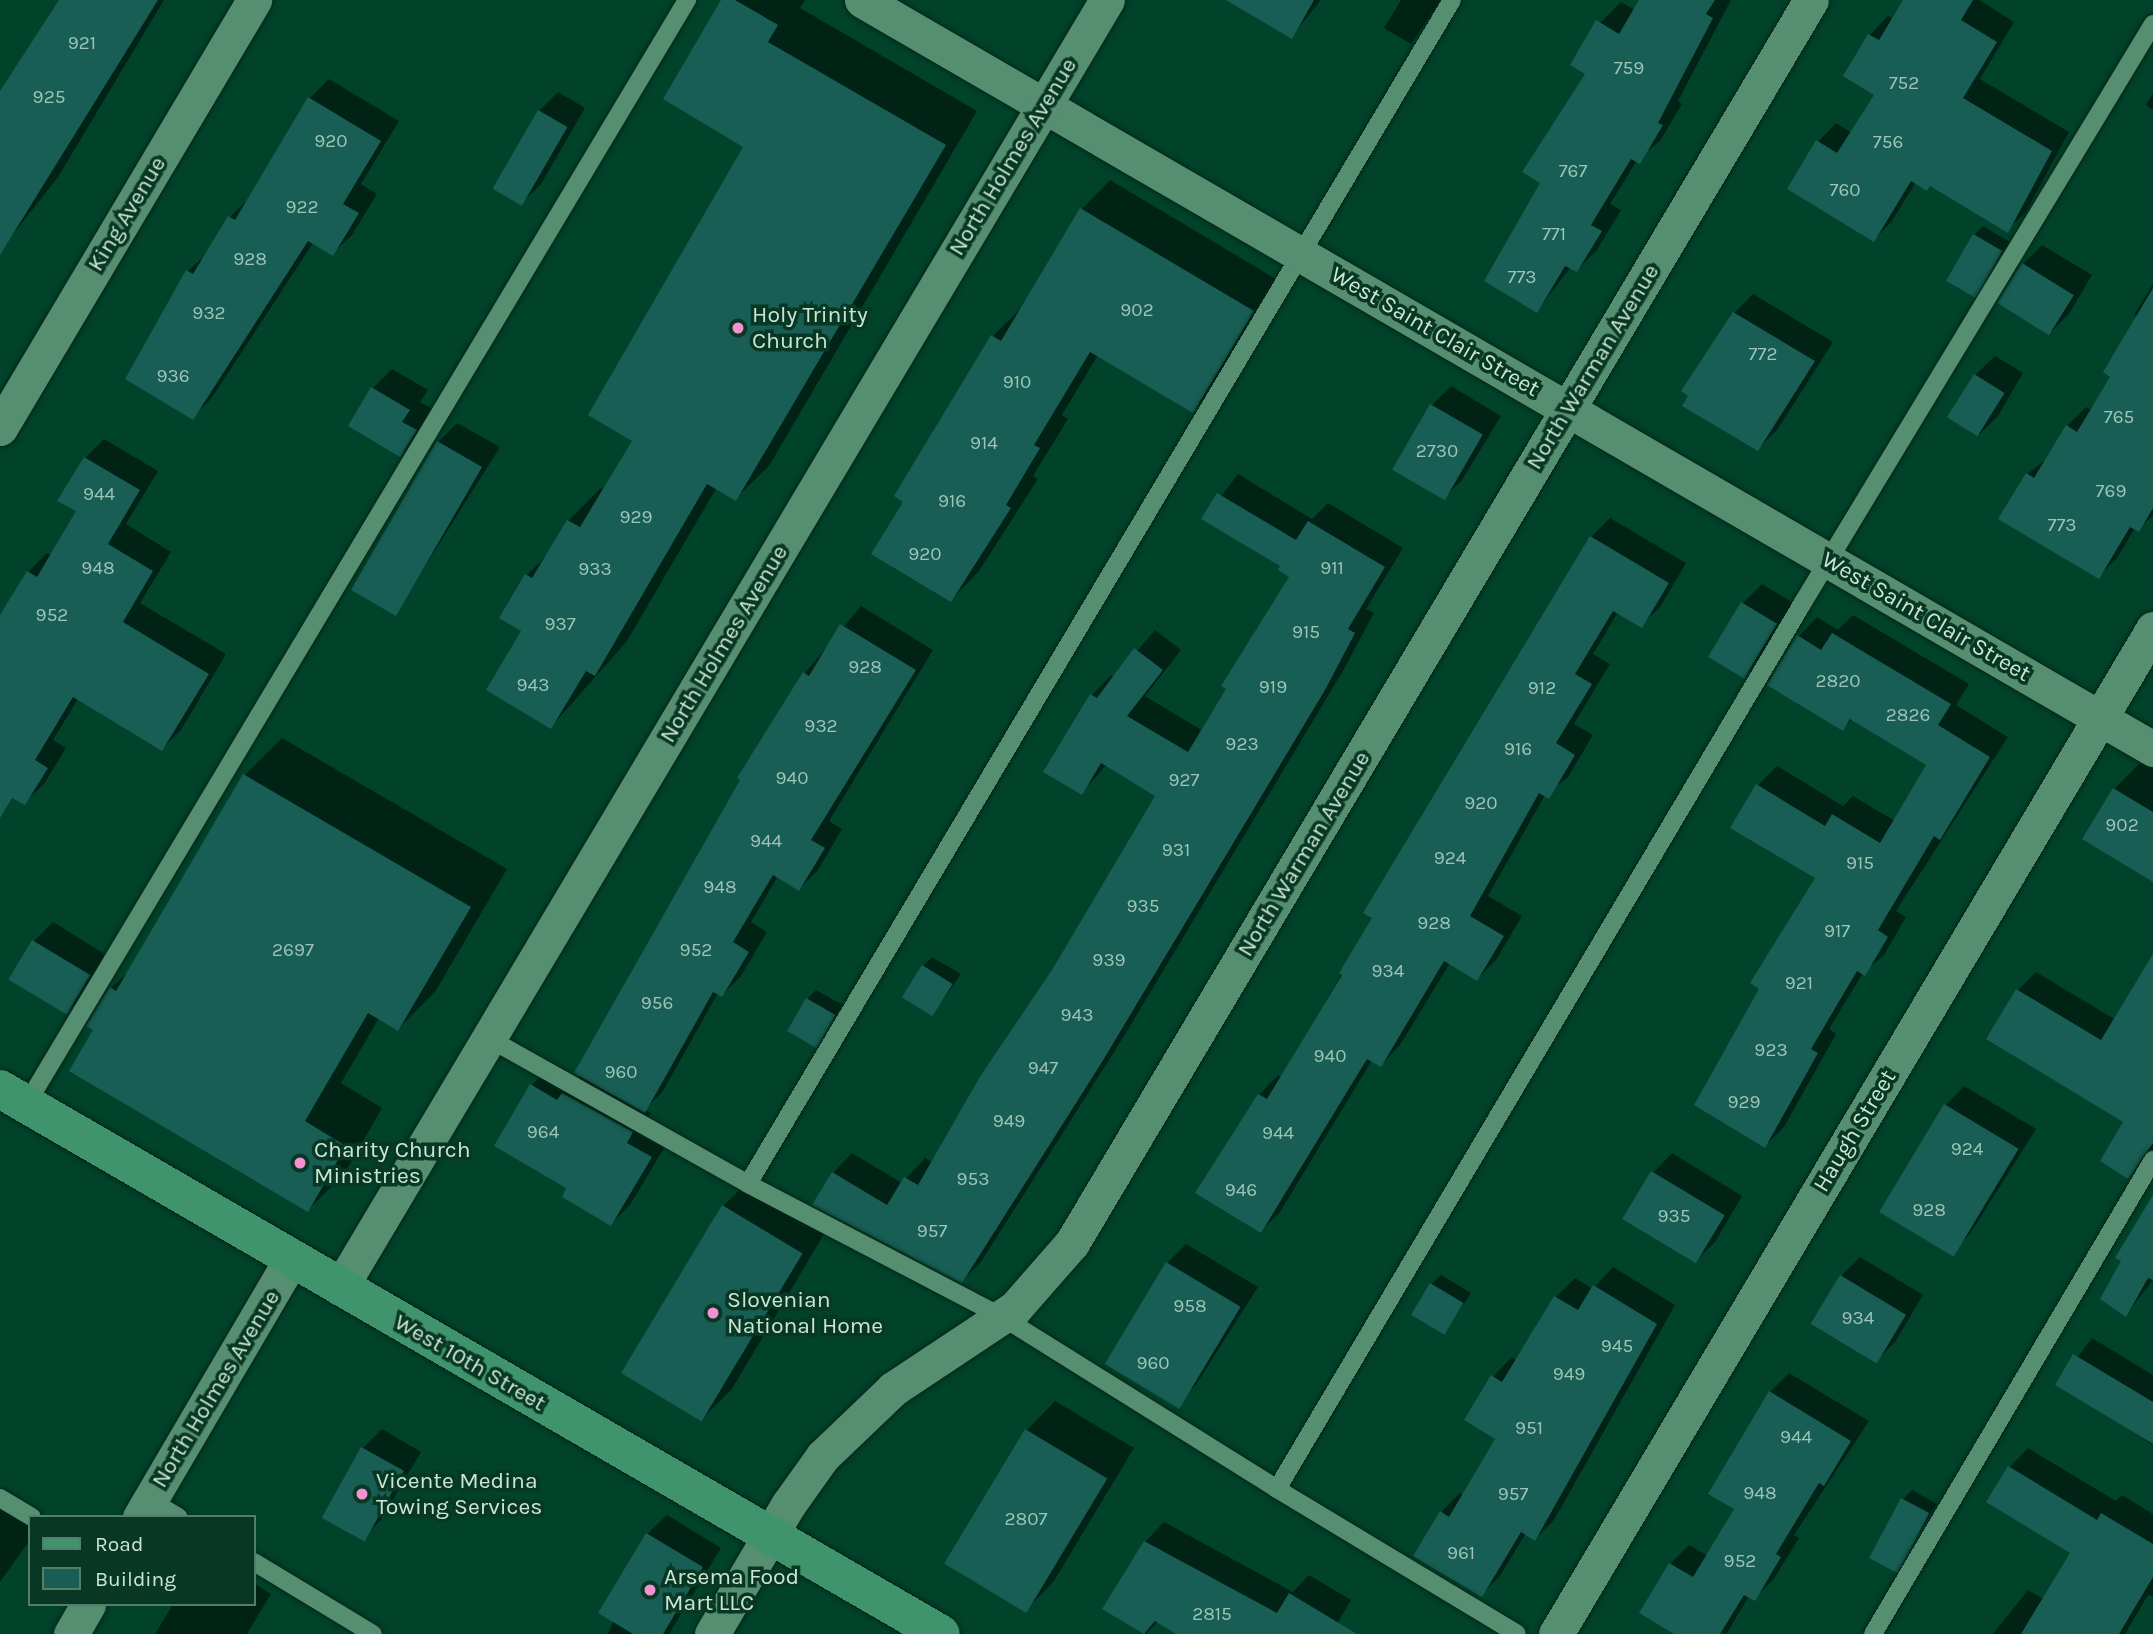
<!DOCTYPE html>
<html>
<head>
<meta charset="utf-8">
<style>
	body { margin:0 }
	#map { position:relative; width:2153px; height:1634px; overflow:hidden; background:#01432a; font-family:Karla,sans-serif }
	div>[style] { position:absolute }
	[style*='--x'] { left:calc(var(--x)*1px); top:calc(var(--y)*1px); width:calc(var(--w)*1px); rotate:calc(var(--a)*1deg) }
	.shadow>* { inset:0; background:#0007 }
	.building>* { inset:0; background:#185e54; transform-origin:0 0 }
	.roads { filter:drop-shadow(0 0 2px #072518) drop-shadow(0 0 2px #072518) }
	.service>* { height:18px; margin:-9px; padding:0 9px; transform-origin:9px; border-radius:9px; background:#558e71 }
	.minor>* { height:35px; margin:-17.5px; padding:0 17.5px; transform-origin:17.5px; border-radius:17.5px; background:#558e71 }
	.primary>* { height:38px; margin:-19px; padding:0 19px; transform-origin:19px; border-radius:19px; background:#3f946d }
	.dots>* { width:19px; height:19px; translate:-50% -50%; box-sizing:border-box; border:4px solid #083723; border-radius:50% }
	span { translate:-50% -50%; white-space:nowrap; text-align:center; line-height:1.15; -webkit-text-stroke:7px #083723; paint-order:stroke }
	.number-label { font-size:19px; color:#9dc4b6 }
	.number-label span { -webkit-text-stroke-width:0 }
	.street-label { font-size:23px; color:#c9e6d6 }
	.poi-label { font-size:23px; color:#c9e6d6 }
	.left { translate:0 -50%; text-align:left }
	.legend { position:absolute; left:28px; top:1515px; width:228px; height:91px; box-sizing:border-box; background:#083723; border:2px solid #557d6b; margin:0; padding:9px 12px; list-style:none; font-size:21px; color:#c9e6d6 }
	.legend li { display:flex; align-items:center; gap:14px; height:35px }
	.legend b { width:35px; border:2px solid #557d6b }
</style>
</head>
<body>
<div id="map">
	<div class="shadow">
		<i style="clip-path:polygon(63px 0,164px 0,58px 177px,3px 247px,0 92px)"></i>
		<i style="clip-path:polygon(723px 0,805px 0,800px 8px,977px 111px,769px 466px,736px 498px,717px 487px,627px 641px,551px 727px,523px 631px,527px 575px,548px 554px,568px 521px,601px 488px,604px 490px,634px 440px,746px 147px)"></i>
		<i style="clip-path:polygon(1229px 0,1321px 0,1291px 37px)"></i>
		<i style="clip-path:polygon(1401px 0,1441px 0,1411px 44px,1384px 28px)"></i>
		<i style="clip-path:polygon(1641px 0,1731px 0,1678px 101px,1682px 104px,1660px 141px,1637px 160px,1610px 204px,1621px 210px,1597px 250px,1577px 270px,1571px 267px,1537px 311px,1543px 182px,1587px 73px,1600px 23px,1621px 2px,1635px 10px)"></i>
		<i style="clip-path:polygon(1906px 0,1979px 0,2014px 22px,1980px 79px,2069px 132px,2026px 212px,2007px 230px,1931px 185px,1916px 182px,1892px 221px,1874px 240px,1818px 142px,1836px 123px,1852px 133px,1876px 94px,1845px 76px,1870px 35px,1888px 16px,1894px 19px)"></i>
		<i style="clip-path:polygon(329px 79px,399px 121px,361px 184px,377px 194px,352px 235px,332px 254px,313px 243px,211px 399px,192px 418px,128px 379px,188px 271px,208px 253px,230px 217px,249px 198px,310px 98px)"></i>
		<i style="clip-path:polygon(558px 92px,585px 108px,541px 184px,522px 203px,539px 111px)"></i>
		<i style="clip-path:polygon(2153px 93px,2153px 110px,2146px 105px)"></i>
		<i style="clip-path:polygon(1110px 180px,1281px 282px,1222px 382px,1193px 411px,1098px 355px,1062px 415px,1068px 419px,1033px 476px,1038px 479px,979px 571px,951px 600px,905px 501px,897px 496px,993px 336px,1022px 307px,1082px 209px)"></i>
		<i style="clip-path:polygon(1983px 226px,2010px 242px,1974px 295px,1974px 235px)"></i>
		<i style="clip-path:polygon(2042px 245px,2092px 275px,2069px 314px,2050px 333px,2023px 264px)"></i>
		<i style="clip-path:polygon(2153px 284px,2153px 515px,2138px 530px,2135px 528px,2117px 558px,2098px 577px,2027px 474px,2049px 457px,2067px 426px,2086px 407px,2092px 410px,2113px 376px,2138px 317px,2134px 315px)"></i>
		<i style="clip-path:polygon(1753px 294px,1833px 342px,1777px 430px,1758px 449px,1690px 395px,1734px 313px)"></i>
		<i style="clip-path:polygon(1995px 356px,2023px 373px,1998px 416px,1979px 435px,1975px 375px)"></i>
		<i style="clip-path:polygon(392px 369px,428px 390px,420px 402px,434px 410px,419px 436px,400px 455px,350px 425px,373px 388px)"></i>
		<i style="clip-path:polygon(1451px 386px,1501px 416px,1462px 480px,1443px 499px,1393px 469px,1432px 405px)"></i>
		<i style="clip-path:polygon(457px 423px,500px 447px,409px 592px,390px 611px,438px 442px)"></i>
		<i style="clip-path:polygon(104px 439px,158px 471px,126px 524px,171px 552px,140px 603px,226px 654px,181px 730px,162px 749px,78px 699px,53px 740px,66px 748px,44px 784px,24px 803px,8px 793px,0 807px,0 620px,28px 572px,47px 553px,51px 555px,78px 511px,85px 458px)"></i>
		<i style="clip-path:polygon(1238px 474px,1312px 519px,1328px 503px,1403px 548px,1366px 609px,1374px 613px,1344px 669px,1121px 1041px,981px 1262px,962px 1281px,833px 1173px,852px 1153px,902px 1183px,925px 1158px,933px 1163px,1054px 971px,1158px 795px,1107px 764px,1082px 793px,1046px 772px,1092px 695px,1111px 675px,1115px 677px,1155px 630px,1181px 650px,1145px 696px,1203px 731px,1292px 576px,1283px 566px,1204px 519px)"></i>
		<i style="clip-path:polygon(1610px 518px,1686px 563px,1660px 607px,1641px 626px,1618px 612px,1593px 654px,1610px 664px,1574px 724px,1593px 735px,1568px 777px,1545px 795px,1488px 896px,1522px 916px,1496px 960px,1477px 979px,1450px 963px,1400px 1045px,1381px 1065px,1372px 1060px,1280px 1212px,1261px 1231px,1259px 1095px,1278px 1075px,1282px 1078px,1591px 537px)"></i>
		<i style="clip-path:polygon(1762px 584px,1795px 604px,1764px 657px,1744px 676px,1743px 603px)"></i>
		<i style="clip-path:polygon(861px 606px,933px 650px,829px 821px,842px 829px,818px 870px,799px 889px,778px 876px,751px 922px,767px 932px,741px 976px,722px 995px,718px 993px,663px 1091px,645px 1110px,651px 1113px,644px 1123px,670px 1138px,630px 1205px,611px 1224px,569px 1187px,532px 1085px,551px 1066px,576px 1081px,582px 1075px,805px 673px)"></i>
		<i style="clip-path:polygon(1853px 615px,1969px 684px,1956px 705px,2008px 737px,1896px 911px,1906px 917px,1884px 955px,1863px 973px,1829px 1029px,1836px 1034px,1784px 1127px,1765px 1146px,1762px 988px,1818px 877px,1758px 785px,1777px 766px,1843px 806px,1853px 796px,1895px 821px,1929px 765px,1852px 719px,1843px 729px,1798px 637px,1817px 617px,1838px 630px)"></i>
		<i style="clip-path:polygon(282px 738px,507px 869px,435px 992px,398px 1029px,379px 1018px,341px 1083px,382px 1108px,345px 1173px,308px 1210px,95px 1030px,111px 988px,132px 968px,245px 775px)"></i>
		<i style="clip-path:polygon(2143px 760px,2153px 766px,2153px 880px,2114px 789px)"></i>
		<i style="clip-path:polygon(53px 922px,108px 956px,86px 993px,67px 1012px,34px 941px)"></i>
		<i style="clip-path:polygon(932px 957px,961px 974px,933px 1014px,923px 966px)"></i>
		<i style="clip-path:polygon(2153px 966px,2153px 1149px,2128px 1177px,2126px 1121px,2018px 990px,2036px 972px,2116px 1020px)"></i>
		<i style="clip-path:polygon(816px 990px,843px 1005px,815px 1046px,807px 999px)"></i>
		<i style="clip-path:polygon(1964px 1086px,2036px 1129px,1970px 1234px,1951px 1253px,1945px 1106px)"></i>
		<i style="clip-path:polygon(1672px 1153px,1742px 1196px,1715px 1242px,1696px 1261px,1653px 1173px)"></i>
		<i style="clip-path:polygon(752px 1178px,830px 1224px,732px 1389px,703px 1418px,723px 1206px)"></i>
		<i style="clip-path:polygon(2153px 1204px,2153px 1280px,2126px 1315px)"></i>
		<i style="clip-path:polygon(1186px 1244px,1258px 1287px,1196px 1385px,1177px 1404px,1167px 1263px)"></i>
		<i style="clip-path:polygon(1860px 1257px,1923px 1295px,1895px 1342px,1876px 1361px,1841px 1276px)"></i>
		<i style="clip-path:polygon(1613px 1267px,1675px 1305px,1554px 1520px,1535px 1539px,1526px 1533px,1500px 1576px,1481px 1595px,1441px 1512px,1460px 1493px,1464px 1495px,1498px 1439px,1493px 1377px,1512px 1357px,1517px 1361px,1556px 1297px,1575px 1278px,1593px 1289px)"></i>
		<i style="clip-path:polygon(1441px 1275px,1471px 1293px,1444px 1333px,1431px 1284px)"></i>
		<i style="clip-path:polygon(2092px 1338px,2153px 1375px,2153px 1445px,2057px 1384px)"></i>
		<i style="clip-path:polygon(1789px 1373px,1869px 1421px,1794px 1535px,1799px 1538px,1773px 1580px,1754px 1599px,1749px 1596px,1727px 1633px,1678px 1634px,1670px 1564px,1689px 1545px,1708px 1556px,1736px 1509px,1770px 1392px)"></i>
		<i style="clip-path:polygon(1055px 1401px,1134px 1448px,1054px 1581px,1026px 1610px,947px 1563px,1027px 1430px)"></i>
		<i style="clip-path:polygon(382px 1429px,421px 1452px,381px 1520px,362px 1539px,363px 1448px)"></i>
		<i style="clip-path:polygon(2028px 1448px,2116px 1501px,2122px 1495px,2153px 1514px,2153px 1596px,2148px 1595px,2125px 1634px,1993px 1634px,2028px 1590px,2044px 1599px,2072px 1552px,2009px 1468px)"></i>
		<i style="clip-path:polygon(1912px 1490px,1937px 1504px,1895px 1571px,1903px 1499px)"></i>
		<i style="clip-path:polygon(0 1506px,30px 1524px,30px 1540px,0 1582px)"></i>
		<i style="clip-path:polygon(667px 1515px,721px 1548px,669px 1634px,608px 1634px,647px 1534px)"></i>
		<i style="clip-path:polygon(1164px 1522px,1293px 1592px,1309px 1575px,1351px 1600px,1331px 1634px,1180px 1634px,1158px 1621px,1146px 1634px,1105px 1609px,1145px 1542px)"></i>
		<i style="clip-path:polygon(254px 1583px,271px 1594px,247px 1634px,155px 1634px,173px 1604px,254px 1604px)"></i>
	</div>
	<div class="building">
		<i style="clip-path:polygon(59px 0,158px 0,0 255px,0 91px)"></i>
		<i style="clip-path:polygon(721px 0,735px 0,778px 25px,768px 42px,946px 145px,736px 501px,707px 484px,595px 676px,586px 671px,551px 729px,486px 690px,521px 631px,499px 618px,525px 574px,532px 578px,567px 520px,580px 527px,632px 441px,588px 415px,743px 147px,663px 99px)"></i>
		<i style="clip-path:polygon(1226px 0,1314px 0,1292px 39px)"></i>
		<i style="clip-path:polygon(1639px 0,1715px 0,1706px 14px,1713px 18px,1658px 123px,1663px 125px,1640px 164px,1631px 159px,1591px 225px,1602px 231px,1577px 272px,1565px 266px,1537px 313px,1484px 281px,1540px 183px,1522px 172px,1585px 74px,1570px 65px,1596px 20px,1619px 34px)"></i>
		<i style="clip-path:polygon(1903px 0,1973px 0,1961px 20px,1997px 42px,1963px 98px,2052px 151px,2008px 233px,1930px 186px,1927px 191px,1911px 181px,1874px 242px,1787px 189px,1816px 140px,1837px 153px,1874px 95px,1843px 76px,1868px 34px,1879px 40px)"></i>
		<i style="clip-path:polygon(308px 97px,381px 141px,343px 204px,359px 213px,333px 256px,308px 241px,193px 420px,125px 379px,186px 270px,193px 274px,228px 216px,235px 220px)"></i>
		<i style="left:538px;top:110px;width:34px;height:91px;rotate:30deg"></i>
		<i style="clip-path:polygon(1080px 208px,1254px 311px,1193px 413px,1090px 352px,1034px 445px,1040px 448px,1006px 505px,1011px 508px,951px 602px,871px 554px,903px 502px,894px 496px,991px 335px,1001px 341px)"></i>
		<i style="left:1973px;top:234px;width:34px;height:54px;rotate:30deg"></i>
		<i style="left:2022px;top:263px;width:61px;height:47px;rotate:32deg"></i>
		<i style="clip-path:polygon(2153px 288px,2153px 508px,2139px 532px,2130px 527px,2099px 579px,1998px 519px,2026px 473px,2034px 478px,2066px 425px,2077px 432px,2110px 377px,2103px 372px)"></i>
		<i style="clip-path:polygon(1733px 312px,1815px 361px,1758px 451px,1682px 406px,1688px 396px,1681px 391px)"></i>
		<i style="left:1974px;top:374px;width:36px;height:51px;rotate:32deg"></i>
		<i style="clip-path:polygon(371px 387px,410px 410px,402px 422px,417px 430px,400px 457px,348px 426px)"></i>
		<i style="left:1430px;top:404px;width:61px;height:76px;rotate:30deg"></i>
		<i style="left:437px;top:441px;width:52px;height:172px;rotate:30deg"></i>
		<i style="clip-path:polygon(84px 457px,140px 490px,108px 544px,153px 571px,123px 622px,209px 674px,162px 751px,73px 697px,35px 760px,48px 768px,25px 805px,12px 798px,0 818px,0 615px,27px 571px,37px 577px,76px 511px,57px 501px)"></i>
		<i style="clip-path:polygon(1217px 493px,1296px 540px,1308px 521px,1385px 567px,1348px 629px,1355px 633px,1325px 690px,1102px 1062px,962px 1283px,812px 1205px,832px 1172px,887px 1205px,904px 1177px,918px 1185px,981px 1075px,1052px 970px,1155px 796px,1101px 763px,1082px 795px,1043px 772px,1090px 694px,1097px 698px,1134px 648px,1163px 670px,1127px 716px,1188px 752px,1226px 689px,1221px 686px,1289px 577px,1278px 570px,1280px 566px,1201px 519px)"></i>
		<i style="clip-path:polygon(1590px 536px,1669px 583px,1642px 628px,1613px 611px,1575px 674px,1592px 684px,1556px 743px,1575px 755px,1549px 799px,1539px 793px,1470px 916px,1504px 936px,1477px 981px,1444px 961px,1381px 1067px,1367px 1059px,1261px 1233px,1195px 1193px,1258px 1094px,1267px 1099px,1342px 975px,1339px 973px,1372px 918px,1363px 913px)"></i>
		<i style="left:1741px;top:602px;width:42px;height:64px;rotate:31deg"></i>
		<i style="clip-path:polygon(840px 624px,916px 670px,811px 840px,825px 848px,799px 891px,773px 875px,733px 942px,749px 952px,722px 997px,713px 992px,645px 1113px,574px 1073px,740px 780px,737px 778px,803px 672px,809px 676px)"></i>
		<i style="clip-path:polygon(1832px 633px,1951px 704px,1938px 725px,1990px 757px,1940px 840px,1934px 836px,1878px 930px,1888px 937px,1865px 976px,1857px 971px,1811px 1049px,1818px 1053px,1765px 1148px,1694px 1105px,1759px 989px,1750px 983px,1815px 878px,1730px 828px,1756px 784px,1825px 826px,1832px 814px,1880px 843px,1926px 765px,1850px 719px,1843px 731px,1767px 685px,1797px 635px,1821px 650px)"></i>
		<i style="clip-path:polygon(243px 774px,471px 907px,398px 1031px,368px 1013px,305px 1121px,346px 1146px,308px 1212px,69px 1071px,93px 1030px,86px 1026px,110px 987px,116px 991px)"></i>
		<i style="clip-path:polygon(2113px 788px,2153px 812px,2153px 882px,2082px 839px)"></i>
		<i style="left:32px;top:940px;width:68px;height:46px;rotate:31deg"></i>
		<i style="clip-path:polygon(2153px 954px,2153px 1143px,2128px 1179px,2100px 1161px,2123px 1122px,1986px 1039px,2016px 989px,2101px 1040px)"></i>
		<i style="left:922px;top:965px;width:36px;height:38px;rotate:32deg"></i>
		<i style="left:806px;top:998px;width:34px;height:38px;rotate:30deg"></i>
		<i style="clip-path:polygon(530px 1084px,557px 1100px,562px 1093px,633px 1132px,627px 1143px,652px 1157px,611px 1226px,562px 1197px,566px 1188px,494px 1146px)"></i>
		<i style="left:1944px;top:1104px;width:87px;height:126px;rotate:31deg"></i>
		<i style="left:1651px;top:1171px;width:86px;height:56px;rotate:31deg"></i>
		<i style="clip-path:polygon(2153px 1195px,2153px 1280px,2148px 1278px,2126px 1317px,2100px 1299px,2121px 1261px,2115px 1258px)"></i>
		<i style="left:722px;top:1205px;width:94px;height:196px;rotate:31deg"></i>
		<i style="left:1166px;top:1262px;width:87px;height:119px;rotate:31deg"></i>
		<i style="left:1840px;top:1275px;width:77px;height:57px;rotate:31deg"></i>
		<i style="left:1430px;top:1283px;width:39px;height:37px;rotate:31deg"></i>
		<i style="clip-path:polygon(1593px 1285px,1657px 1324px,1535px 1541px,1521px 1532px,1482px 1597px,1413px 1556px,1440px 1511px,1449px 1517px,1495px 1439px,1464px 1420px,1491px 1375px,1502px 1382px,1554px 1296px,1578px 1310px)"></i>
		<i style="clip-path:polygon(2073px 1354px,2153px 1402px,2153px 1444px,2055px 1385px)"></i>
		<i style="clip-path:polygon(1769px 1391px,1851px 1441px,1824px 1486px,1819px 1483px,1776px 1554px,1781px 1557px,1755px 1601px,1744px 1595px,1720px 1634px,1674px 1634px,1639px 1613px,1669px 1563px,1693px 1577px,1734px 1509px,1708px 1494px)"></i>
		<i style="left:1025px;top:1429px;width:96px;height:157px;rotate:31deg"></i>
		<i style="left:361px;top:1447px;width:49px;height:81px;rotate:29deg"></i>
		<i style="clip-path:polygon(2008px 1466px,2097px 1520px,2101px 1513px,2153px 1544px,2153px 1577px,2119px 1634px,2021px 1634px,2070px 1553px,1986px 1502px)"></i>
		<i style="left:1901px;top:1498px;width:32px;height:68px;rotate:28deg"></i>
		<i style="clip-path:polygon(646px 1533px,703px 1567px,663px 1634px,633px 1634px,598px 1613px)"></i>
		<i style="clip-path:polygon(1144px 1541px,1277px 1613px,1289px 1593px,1357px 1634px,1176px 1634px,1155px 1621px,1144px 1634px,1102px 1609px)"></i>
	</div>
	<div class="roads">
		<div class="service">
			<i style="--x:1452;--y:0;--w:1377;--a:120.74"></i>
			<i style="--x:748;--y:1184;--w:287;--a:27.6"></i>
			<i style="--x:1002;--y:1317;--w:324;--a:32"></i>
			<i style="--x:1277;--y:1489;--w:1029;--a:-59.32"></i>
			<i style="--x:1802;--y:604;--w:678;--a:-58.82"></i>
			<i style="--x:490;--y:1039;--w:296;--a:29.3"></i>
			<i style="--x:26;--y:1105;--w:1288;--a:-59.11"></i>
			<i style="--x:1277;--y:1489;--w:280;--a:31.1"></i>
			<i style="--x:0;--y:1498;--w:37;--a:31"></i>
			<i style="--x:150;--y:1500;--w:33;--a:31"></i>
			<i style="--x:254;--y:1562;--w:139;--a:31.2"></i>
			<i style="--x:1873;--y:1634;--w:551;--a:-59.43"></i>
		</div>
		<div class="minor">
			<i style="--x:862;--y:0;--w:1493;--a:30.12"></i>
			<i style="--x:0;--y:428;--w:498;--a:-59.3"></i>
			<i style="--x:340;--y:1288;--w:1499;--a:-59.23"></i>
			<i style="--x:140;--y:1517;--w:298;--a:-59.6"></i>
			<i style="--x:71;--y:1634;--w:34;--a:-60"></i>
			<i style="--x:712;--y:1634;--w:150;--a:-59.5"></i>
			<i style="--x:788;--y:1505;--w:60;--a:-54.5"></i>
			<i style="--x:823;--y:1456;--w:97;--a:-43.7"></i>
			<i style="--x:893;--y:1389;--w:146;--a:-33.6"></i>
			<i style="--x:1015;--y:1308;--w:86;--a:-48.8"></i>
			<i style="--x:1072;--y:1243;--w:1446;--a:-59.27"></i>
			<i style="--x:1556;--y:1634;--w:1169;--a:-59.29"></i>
		</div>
		<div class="primary">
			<i style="--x:0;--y:1089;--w:1087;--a:30.08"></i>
		</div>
	</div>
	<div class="dots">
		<i style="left:738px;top:328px;background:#f491d3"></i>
		<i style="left:300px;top:1163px;background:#f491d3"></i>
		<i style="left:713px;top:1313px;background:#f491d3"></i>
		<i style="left:362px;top:1494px;background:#f491d3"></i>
		<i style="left:650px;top:1590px;background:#f491d3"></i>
	</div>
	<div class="number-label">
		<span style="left:82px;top:44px">921</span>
		<span style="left:1629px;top:69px">759</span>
		<span style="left:1904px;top:84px">752</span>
		<span style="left:49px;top:98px">925</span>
		<span style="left:331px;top:142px">920</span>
		<span style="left:1888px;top:143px">756</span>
		<span style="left:1573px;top:172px">767</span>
		<span style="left:1845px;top:191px">760</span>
		<span style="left:302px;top:208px">922</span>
		<span style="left:1554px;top:235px">771</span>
		<span style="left:250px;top:260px">928</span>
		<span style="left:1522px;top:278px">773</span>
		<span style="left:1137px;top:311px">902</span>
		<span style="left:209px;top:314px">932</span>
		<span style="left:1763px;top:355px">772</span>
		<span style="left:173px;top:377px">936</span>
		<span style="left:1017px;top:383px">910</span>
		<span style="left:2119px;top:418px">765</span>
		<span style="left:984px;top:444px">914</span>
		<span style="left:1437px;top:452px">2730</span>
		<span style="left:2111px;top:492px">769</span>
		<span style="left:99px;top:495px">944</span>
		<span style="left:952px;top:502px">916</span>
		<span style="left:636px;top:518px">929</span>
		<span style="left:2062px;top:526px">773</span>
		<span style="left:925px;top:555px">920</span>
		<span style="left:98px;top:569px">948</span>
		<span style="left:1332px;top:569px">911</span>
		<span style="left:595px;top:570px">933</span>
		<span style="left:52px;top:616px">952</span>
		<span style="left:560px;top:625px">937</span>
		<span style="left:1306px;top:633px">915</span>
		<span style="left:865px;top:668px">928</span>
		<span style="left:1838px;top:682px">2820</span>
		<span style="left:533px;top:686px">943</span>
		<span style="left:1273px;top:688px">919</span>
		<span style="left:1542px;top:689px">912</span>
		<span style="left:1908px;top:716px">2826</span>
		<span style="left:821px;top:727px">932</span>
		<span style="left:1242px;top:745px">923</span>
		<span style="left:1518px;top:750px">916</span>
		<span style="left:792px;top:779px">940</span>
		<span style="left:1184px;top:781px">927</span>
		<span style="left:1481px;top:804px">920</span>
		<span style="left:2122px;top:826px">902</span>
		<span style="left:766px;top:842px">944</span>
		<span style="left:1176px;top:851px">931</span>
		<span style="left:1450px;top:859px">924</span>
		<span style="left:1860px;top:864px">915</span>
		<span style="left:720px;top:888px">948</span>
		<span style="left:1143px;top:907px">935</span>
		<span style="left:1434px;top:924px">928</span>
		<span style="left:1837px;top:932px">917</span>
		<span style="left:293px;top:951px">2697</span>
		<span style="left:696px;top:951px">952</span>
		<span style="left:1109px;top:961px">939</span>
		<span style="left:1388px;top:972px">934</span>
		<span style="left:1799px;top:984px">921</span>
		<span style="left:657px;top:1004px">956</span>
		<span style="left:1077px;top:1016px">943</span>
		<span style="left:1771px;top:1051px">923</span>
		<span style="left:1330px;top:1057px">940</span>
		<span style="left:1043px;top:1069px">947</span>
		<span style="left:621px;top:1073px">960</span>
		<span style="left:1744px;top:1103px">929</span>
		<span style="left:1009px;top:1122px">949</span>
		<span style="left:543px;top:1133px">964</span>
		<span style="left:1278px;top:1134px">944</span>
		<span style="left:1967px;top:1150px">924</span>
		<span style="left:973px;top:1180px">953</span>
		<span style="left:1241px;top:1191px">946</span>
		<span style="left:1929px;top:1211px">928</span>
		<span style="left:1674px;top:1217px">935</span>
		<span style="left:932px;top:1232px">957</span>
		<span style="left:1190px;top:1307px">958</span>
		<span style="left:1858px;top:1319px">934</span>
		<span style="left:1617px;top:1347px">945</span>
		<span style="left:1153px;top:1364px">960</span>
		<span style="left:1569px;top:1375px">949</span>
		<span style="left:1529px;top:1429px">951</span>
		<span style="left:1796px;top:1438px">944</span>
		<span style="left:1760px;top:1494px">948</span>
		<span style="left:1513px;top:1495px">957</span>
		<span style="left:1026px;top:1520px">2807</span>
		<span style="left:1461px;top:1554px">961</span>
		<span style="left:1740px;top:1562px">952</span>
		<span style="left:1212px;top:1615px">2815</span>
	</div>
	<div class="street-label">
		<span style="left:1013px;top:157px;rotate:-59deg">North Holmes Avenue</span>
		<span style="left:127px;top:214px;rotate:-59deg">King Avenue</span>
		<span style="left:1435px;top:332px;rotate:30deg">West Saint Clair Street</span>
		<span style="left:1593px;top:367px;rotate:-59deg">North Warman Avenue</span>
		<span style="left:1926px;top:617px;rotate:30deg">West Saint Clair Street</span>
		<span style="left:724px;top:644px;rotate:-59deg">North Holmes Avenue</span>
		<span style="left:1304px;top:854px;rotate:-59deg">North Warman Avenue</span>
		<span style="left:1855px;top:1131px;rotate:-59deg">Haugh Street</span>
		<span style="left:470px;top:1363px;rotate:30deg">West 10th Street</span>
		<span style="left:216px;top:1389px;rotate:-59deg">North Holmes Avenue</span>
	</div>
	<div class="poi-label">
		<span class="left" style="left:752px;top:328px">Holy Trinity<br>Church</span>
		<span class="left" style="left:314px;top:1163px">Charity Church<br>Ministries</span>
		<span class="left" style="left:727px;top:1313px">Slovenian<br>National Home</span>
		<span class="left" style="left:376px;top:1494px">Vicente Medina<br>Towing Services</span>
		<span class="left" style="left:664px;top:1590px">Arsema Food<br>Mart LLC</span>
	</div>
	<ul class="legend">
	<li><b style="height:9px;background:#3f946d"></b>Road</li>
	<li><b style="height:19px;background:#185e54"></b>Building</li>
	</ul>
</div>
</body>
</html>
